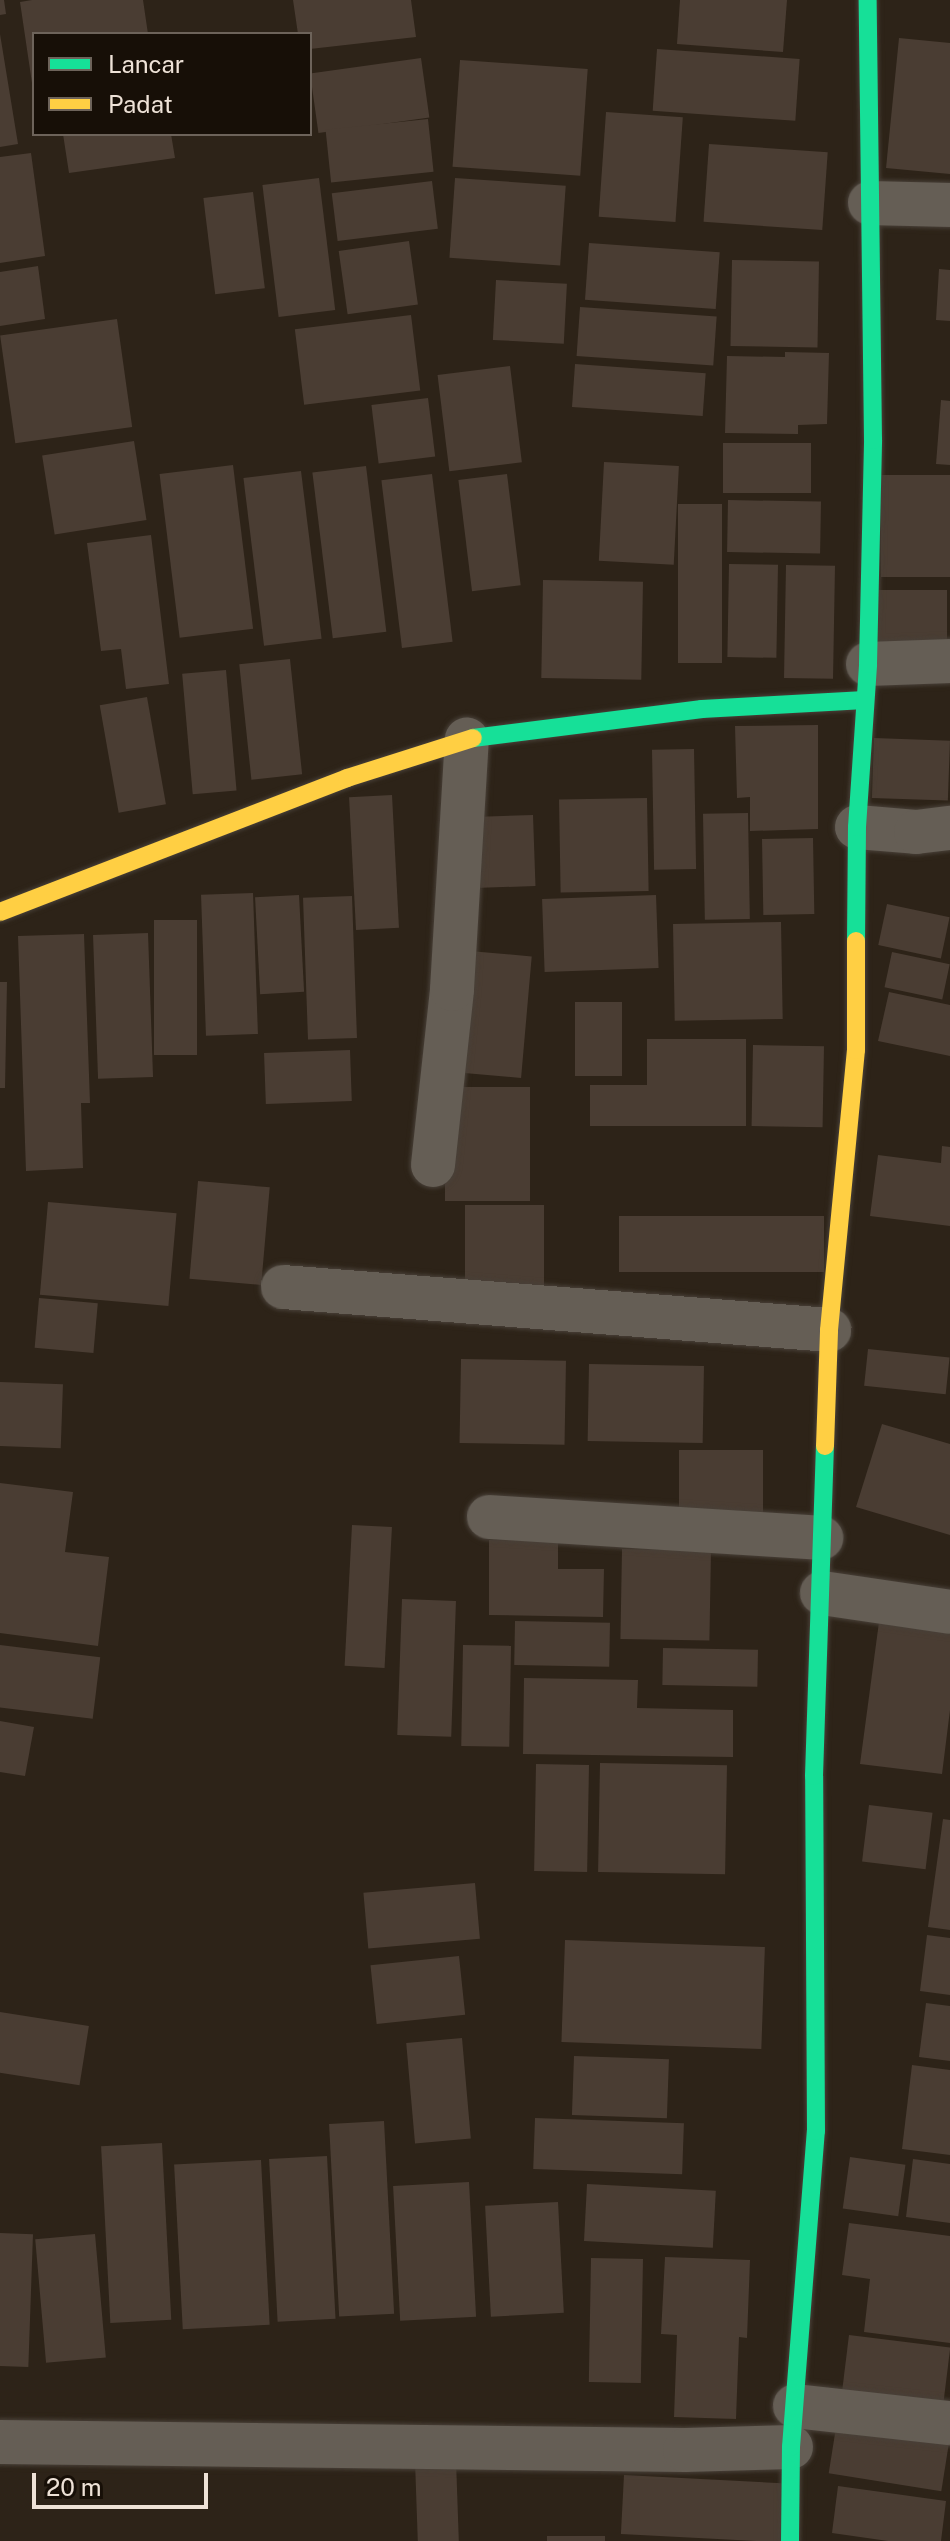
<!DOCTYPE html>
<html>
<head>
<meta charset="utf-8">
<style>
	body { margin:0 }
	#map { position:relative; width:950px; height:2541px; overflow:hidden; background:#2d2318; font-family:"Public Sans",sans-serif }
	div>[style] { position:absolute }
	[style*='--x'] { left:calc(var(--x)*1px); top:calc(var(--y)*1px); width:calc(var(--w)*1px); rotate:calc(var(--a)*1deg) }
	.building>* { inset:0; background:#4a3d33; transform-origin:0 0 }
	.roads { filter:drop-shadow(0 0 2px #484038) drop-shadow(0 0 2px #484038) }
	.street>* { height:44px; margin:-22px; padding:0 22px; transform-origin:22px; border-radius:22px; background:#655e55 }
	.fast>* { height:18px; margin:-9px; padding:0 9px; transform-origin:9px; border-radius:9px; background:#16e098 }
	.slow>* { height:18px; margin:-9px; padding:0 9px; transform-origin:9px; border-radius:9px; background:#ffcf43 }
	span { translate:-50% -50%; white-space:nowrap; text-align:center; line-height:1.15; -webkit-text-stroke:7px #170f07; paint-order:stroke }
	.legend { position:absolute; left:32px; top:32px; width:280px; height:104px; box-sizing:border-box; background:#170f07; border:2px solid #6d635a; margin:0; padding:10px 14px; list-style:none; font-size:24px; color:#eee2d7 }
	.legend li { display:flex; align-items:center; gap:16px; height:40px }
	.legend b { width:40px; border:2px solid #6d635a }
	.scale { position:absolute; left:32px; top:2473px; width:176px; height:36px; box-sizing:border-box; border:4px solid #eee2d7; border-top:0; padding-left:10px; font-size:24px; line-height:28px; white-space:nowrap; color:#eee2d7; -webkit-text-stroke:6px #170f07; paint-order:stroke }
</style>
</head>
<body>
<div id="map">
	<div class="building">
		<i style="clip-path:polygon(0 0,4px 0,6px 14px,0 15px)"></i>
		<i style="clip-path:polygon(32px 0,143px 0,148px 34px,34px 34px,32px 83px,20px 2px)"></i>
		<i style="clip-path:polygon(293px 0,411px 0,416px 37px,310px 49px,310px 34px,298px 34px)"></i>
		<i style="clip-path:polygon(680px 0,787px 0,783px 52px,677px 44px)"></i>
		<i style="clip-path:polygon(0 34px,18px 144px,0 147px)"></i>
		<i style="clip-path:polygon(899px 38px,950px 43px,950px 174px,886px 168px)"></i>
		<i style="left:657px;top:49px;width:143px;height:62px;rotate:4deg"></i>
		<i style="left:421px;top:58px;width:60px;height:112px;rotate:82deg"></i>
		<i style="left:460px;top:60px;width:128px;height:107px;rotate:4deg"></i>
		<i style="left:606px;top:112px;width:77px;height:105px;rotate:4deg"></i>
		<i style="left:428px;top:119px;width:53px;height:103px;rotate:84deg"></i>
		<i style="clip-path:polygon(63px 134px,171px 134px,175px 158px,69px 173px)"></i>
		<i style="left:709px;top:144px;width:119px;height:78px;rotate:4deg"></i>
		<i style="clip-path:polygon(31px 153px,45px 256px,0 263px,0 157px)"></i>
		<i style="left:319px;top:178px;width:133px;height:57px;rotate:83deg"></i>
		<i style="left:455px;top:178px;width:111px;height:80px;rotate:4deg"></i>
		<i style="left:432px;top:181px;width:48px;height:101px;rotate:83deg"></i>
		<i style="left:253px;top:192px;width:97px;height:50px;rotate:83deg"></i>
		<i style="left:409px;top:241px;width:64px;height:71px;rotate:82deg"></i>
		<i style="left:589px;top:243px;width:131px;height:57px;rotate:4deg"></i>
		<i style="left:732px;top:260px;width:87px;height:86px;rotate:1deg"></i>
		<i style="clip-path:polygon(38px 266px,45px 319px,0 326px,0 272px)"></i>
		<i style="clip-path:polygon(939px 269px,950px 270px,950px 321px,936px 320px)"></i>
		<i style="left:496px;top:280px;width:71px;height:60px;rotate:3deg"></i>
		<i style="left:580px;top:307px;width:137px;height:49px;rotate:4deg"></i>
		<i style="left:411px;top:315px;width:76px;height:117px;rotate:83deg"></i>
		<i style="left:117px;top:319px;width:109px;height:118px;rotate:82deg"></i>
		<i style="clip-path:polygon(785px 352px,829px 353px,827px 424px,798px 425px,798px 434px,725px 433px,727px 356px,785px 357px)"></i>
		<i style="left:575px;top:364px;width:131px;height:43px;rotate:4deg"></i>
		<i style="left:510px;top:366px;width:97px;height:73px;rotate:83deg"></i>
		<i style="left:428px;top:398px;width:59px;height:57px;rotate:83deg"></i>
		<i style="clip-path:polygon(941px 400px,950px 401px,950px 465px,936px 464px)"></i>
		<i style="left:134px;top:441px;width:80px;height:93px;rotate:81deg"></i>
		<i style="left:723px;top:443px;width:88px;height:50px"></i>
		<i style="left:604px;top:462px;width:75px;height:99px;rotate:3deg"></i>
		<i style="left:233px;top:465px;width:165px;height:74px;rotate:83deg"></i>
		<i style="left:366px;top:466px;width:167px;height:54px;rotate:83deg"></i>
		<i style="left:301px;top:471px;width:169px;height:58px;rotate:83deg"></i>
		<i style="left:432px;top:474px;width:169px;height:51px;rotate:83deg"></i>
		<i style="left:507px;top:474px;width:112px;height:49px;rotate:83deg"></i>
		<i style="left:881px;top:475px;width:69px;height:102px"></i>
		<i style="left:728px;top:500px;width:93px;height:52px;rotate:1deg"></i>
		<i style="left:678px;top:504px;width:44px;height:159px"></i>
		<i style="clip-path:polygon(151px 535px,169px 684px,126px 689px,121px 649px,101px 651px,87px 543px)"></i>
		<i style="left:729px;top:564px;width:49px;height:93px;rotate:1deg"></i>
		<i style="left:786px;top:565px;width:49px;height:113px;rotate:1deg"></i>
		<i style="left:543px;top:580px;width:100px;height:98px;rotate:1deg"></i>
		<i style="left:947px;top:590px;width:66px;height:71px;rotate:90deg"></i>
		<i style="left:290px;top:659px;width:116px;height:51px;rotate:84deg"></i>
		<i style="left:226px;top:670px;width:121px;height:44px;rotate:85deg"></i>
		<i style="left:147px;top:697px;width:109px;height:48px;rotate:80deg"></i>
		<i style="clip-path:polygon(818px 725px,818px 829px,750px 831px,750px 797px,737px 798px,735px 726px)"></i>
		<i style="left:874px;top:738px;width:76px;height:60px;rotate:2deg"></i>
		<i style="left:694px;top:749px;width:120px;height:42px;rotate:89deg"></i>
		<i style="left:392px;top:795px;width:133px;height:43px;rotate:87deg"></i>
		<i style="left:647px;top:798px;width:93px;height:88px;rotate:89deg"></i>
		<i style="left:748px;top:813px;width:106px;height:45px;rotate:89deg"></i>
		<i style="left:533px;top:815px;width:71px;height:68px;rotate:88deg"></i>
		<i style="left:813px;top:838px;width:76px;height:51px;rotate:89deg"></i>
		<i style="left:253px;top:893px;width:141px;height:52px;rotate:88deg"></i>
		<i style="left:299px;top:895px;width:97px;height:44px;rotate:87deg"></i>
		<i style="left:656px;top:895px;width:73px;height:114px;rotate:88deg"></i>
		<i style="left:352px;top:896px;width:142px;height:49px;rotate:88deg"></i>
		<i style="left:887px;top:904px;width:64px;height:42px;rotate:12deg"></i>
		<i style="left:154px;top:920px;width:43px;height:135px"></i>
		<i style="left:781px;top:922px;width:97px;height:108px;rotate:89deg"></i>
		<i style="left:148px;top:933px;width:144px;height:55px;rotate:88deg"></i>
		<i style="clip-path:polygon(84px 934px,90px 1103px,81px 1103px,83px 1168px,26px 1171px,18px 936px)"></i>
		<i style="left:458px;top:950px;width:74px;height:122px;rotate:5deg"></i>
		<i style="left:892px;top:952px;width:59px;height:36px;rotate:12deg"></i>
		<i style="clip-path:polygon(0 982px,7px 982px,5px 1088px,0 1088px)"></i>
		<i style="clip-path:polygon(889px 992px,950px 1005px,950px 1056px,878px 1041px)"></i>
		<i style="left:575px;top:1002px;width:47px;height:74px"></i>
		<i style="clip-path:polygon(647px 1039px,746px 1039px,746px 1126px,590px 1126px,590px 1085px,647px 1085px)"></i>
		<i style="left:753px;top:1045px;width:71px;height:81px;rotate:1deg"></i>
		<i style="left:350px;top:1050px;width:51px;height:86px;rotate:88deg"></i>
		<i style="left:530px;top:1087px;width:114px;height:85px;rotate:90deg"></i>
		<i style="clip-path:polygon(942px 1146px,950px 1147px,950px 1226px,870px 1216px,878px 1155px,941px 1163px)"></i>
		<i style="left:198px;top:1181px;width:72px;height:98px;rotate:5deg"></i>
		<i style="left:48px;top:1202px;width:129px;height:93px;rotate:5deg"></i>
		<i style="left:465px;top:1205px;width:79px;height:87px"></i>
		<i style="left:824px;top:1216px;width:56px;height:205px;rotate:90deg"></i>
		<i style="left:39px;top:1298px;width:59px;height:50px;rotate:5deg"></i>
		<i style="left:868px;top:1349px;width:82px;height:37px;rotate:6deg"></i>
		<i style="left:461px;top:1359px;width:105px;height:84px;rotate:1deg"></i>
		<i style="left:589px;top:1364px;width:115px;height:77px;rotate:1deg"></i>
		<i style="left:0;top:1382px;width:63px;height:64px;rotate:2deg"></i>
		<i style="clip-path:polygon(882px 1424px,950px 1444px,950px 1535px,856px 1507px)"></i>
		<i style="left:679px;top:1450px;width:84px;height:70px"></i>
		<i style="clip-path:polygon(0 1483px,73px 1492px,65px 1552px,109px 1557px,98px 1646px,0 1633px)"></i>
		<i style="left:352px;top:1525px;width:40px;height:141px;rotate:3deg"></i>
		<i style="clip-path:polygon(489px 1540px,558px 1541px,558px 1569px,604px 1569px,603px 1617px,489px 1615px)"></i>
		<i style="left:622px;top:1549px;width:89px;height:90px;rotate:1deg"></i>
		<i style="left:402px;top:1599px;width:54px;height:136px;rotate:2deg"></i>
		<i style="clip-path:polygon(881px 1607px,950px 1616px,950px 1710px,942px 1774px,860px 1764px)"></i>
		<i style="left:515px;top:1621px;width:95px;height:44px;rotate:1deg"></i>
		<i style="left:0;top:1645px;width:101px;height:62px;rotate:7deg"></i>
		<i style="left:463px;top:1645px;width:48px;height:101px;rotate:1deg"></i>
		<i style="left:663px;top:1648px;width:95px;height:37px;rotate:1deg"></i>
		<i style="clip-path:polygon(524px 1678px,638px 1680px,637px 1708px,733px 1710px,733px 1757px,523px 1754px)"></i>
		<i style="clip-path:polygon(0 1721px,34px 1727px,25px 1776px,0 1772px)"></i>
		<i style="left:600px;top:1763px;width:127px;height:109px;rotate:1deg"></i>
		<i style="left:536px;top:1764px;width:53px;height:107px;rotate:1deg"></i>
		<i style="left:869px;top:1805px;width:64px;height:57px;rotate:7deg"></i>
		<i style="clip-path:polygon(943px 1819px,950px 1820px,950px 1930px,928px 1927px)"></i>
		<i style="left:475px;top:1883px;width:56px;height:112px;rotate:85deg"></i>
		<i style="clip-path:polygon(927px 1935px,950px 1938px,950px 1995px,920px 1991px)"></i>
		<i style="left:565px;top:1940px;width:200px;height:102px;rotate:2deg"></i>
		<i style="left:459px;top:1956px;width:59px;height:89px;rotate:84deg"></i>
		<i style="clip-path:polygon(926px 2003px,950px 2006px,950px 2061px,919px 2057px)"></i>
		<i style="left:0;top:2012px;width:90px;height:60px;rotate:9deg"></i>
		<i style="left:462px;top:2038px;width:101px;height:56px;rotate:85deg"></i>
		<i style="left:574px;top:2056px;width:95px;height:59px;rotate:2deg"></i>
		<i style="clip-path:polygon(912px 2065px,950px 2070px,950px 2155px,902px 2149px)"></i>
		<i style="left:535px;top:2118px;width:149px;height:51px;rotate:2deg"></i>
		<i style="left:384px;top:2121px;width:193px;height:55px;rotate:87deg"></i>
		<i style="left:162px;top:2143px;width:177px;height:61px;rotate:87deg"></i>
		<i style="left:327px;top:2156px;width:163px;height:58px;rotate:87deg"></i>
		<i style="left:850px;top:2157px;width:56px;height:52px;rotate:8deg"></i>
		<i style="clip-path:polygon(913px 2159px,950px 2164px,950px 2223px,906px 2217px)"></i>
		<i style="left:261px;top:2160px;width:165px;height:87px;rotate:87deg"></i>
		<i style="left:469px;top:2182px;width:135px;height:76px;rotate:87deg"></i>
		<i style="left:587px;top:2184px;width:129px;height:57px;rotate:3deg"></i>
		<i style="left:558px;top:2202px;width:111px;height:73px;rotate:87deg"></i>
		<i style="clip-path:polygon(849px 2223px,950px 2236px,950px 2343px,864px 2332px,870px 2279px,842px 2275px)"></i>
		<i style="left:0;top:2233px;width:33px;height:133px;rotate:2deg"></i>
		<i style="left:95px;top:2234px;width:124px;height:60px;rotate:85deg"></i>
		<i style="clip-path:polygon(665px 2257px,750px 2260px,747px 2338px,739px 2337px,736px 2419px,674px 2417px,677px 2335px,661px 2334px)"></i>
		<i style="left:591px;top:2258px;width:52px;height:124px;rotate:1deg"></i>
		<i style="left:849px;top:2335px;width:102px;height:71px;rotate:7deg"></i>
		<i style="left:837px;top:2421px;width:114px;height:53px;rotate:9deg"></i>
		<i style="left:456px;top:2460px;width:81px;height:41px;rotate:88deg"></i>
		<i style="left:624px;top:2475px;width:163px;height:59px;rotate:3deg"></i>
		<i style="clip-path:polygon(838px 2486px,946px 2501px,941px 2541px,888px 2541px,832px 2533px)"></i>
		<i style="left:547px;top:2536px;width:58px;height:5px"></i>
	</div>
	<div class="roads">
		<div class="street">
			<i style="--x:870;--y:203;--w:80;--a:1.4"></i>
			<i style="--x:868;--y:664;--w:82;--a:-2.1"></i>
			<i style="--x:857;--y:827;--w:59;--a:4.8"></i>
			<i style="--x:916;--y:832;--w:34;--a:-7"></i>
			<i style="--x:433;--y:1165;--w:177;--a:-83.8"></i>
			<i style="--x:452;--y:989;--w:250;--a:-86.6"></i>
			<i style="--x:283;--y:1287;--w:548;--a:4.5"></i>
			<i style="--x:489;--y:1517;--w:333;--a:3.6"></i>
			<i style="--x:822;--y:1593;--w:129;--a:8.4"></i>
			<i style="--x:795;--y:2406;--w:156;--a:6.3"></i>
			<i style="--x:0;--y:2442;--w:685;--a:0.67"></i>
			<i style="--x:685;--y:2450;--w:106;--a:-1.6"></i>
		</div>
		<div class="fast">
			<i style="--x:473;--y:738;--w:231;--a:-7.2"></i>
			<i style="--x:702;--y:709;--w:163;--a:-3.2"></i>
			<i style="--x:856;--y:941;--w:114;--a:-89.5"></i>
			<i style="--x:857;--y:827;--w:163;--a:-86.1"></i>
			<i style="--x:868;--y:664;--w:224;--a:-88.7"></i>
			<i style="--x:873;--y:440;--w:440;--a:-90.7"></i>
			<i style="--x:790;--y:2541;--w:94;--a:-89.4"></i>
			<i style="--x:791;--y:2447;--w:317;--a:-85.5"></i>
			<i style="--x:816;--y:2131;--w:355;--a:-90.3"></i>
			<i style="--x:814;--y:1776;--w:330;--a:-88.1"></i>
		</div>
		<div class="slow">
			<i style="--x:0;--y:912;--w:372;--a:-21.1"></i>
			<i style="--x:347;--y:778;--w:132;--a:-17.6"></i>
			<i style="--x:825;--y:1446;--w:116;--a:-88"></i>
			<i style="--x:829;--y:1330;--w:281;--a:-84.5"></i>
			<i style="--x:856;--y:1050;--w:109;--a:-90"></i>
		</div>
	</div>
	<ul class="legend">
	<li><b style="height:10px;background:#16e098"></b>Lancar</li>
	<li><b style="height:10px;background:#ffcf43"></b>Padat</li>
	</ul>
	<div class="scale">20 m</div>
</div>
</body>
</html>
